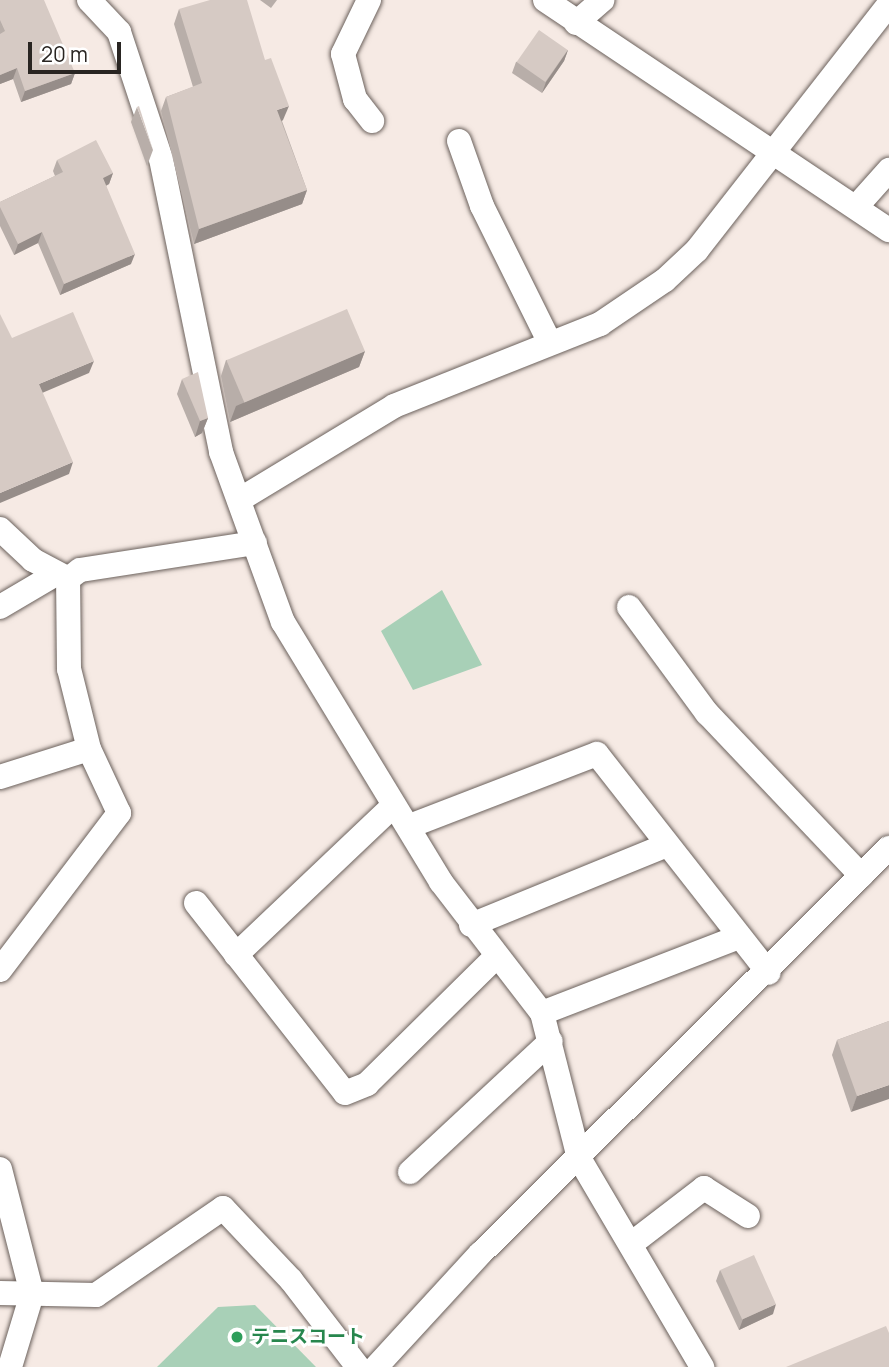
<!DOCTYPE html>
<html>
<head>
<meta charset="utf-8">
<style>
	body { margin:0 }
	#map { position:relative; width:889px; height:1367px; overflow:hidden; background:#f6eae4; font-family:Manrope,"Noto Sans JP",sans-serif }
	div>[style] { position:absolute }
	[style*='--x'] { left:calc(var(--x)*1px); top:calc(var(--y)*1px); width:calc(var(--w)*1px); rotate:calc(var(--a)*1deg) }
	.green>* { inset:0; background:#a8d0b7 }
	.roads { filter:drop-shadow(0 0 2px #6b615c) drop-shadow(0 0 2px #6b615c) }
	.minor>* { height:24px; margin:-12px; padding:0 12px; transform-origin:12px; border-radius:12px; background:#fff }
	.wall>* { inset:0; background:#b8aea9 }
	.shaded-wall>* { inset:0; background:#968d89 }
	.building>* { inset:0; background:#d6cac4; transform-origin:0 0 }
	.dots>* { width:19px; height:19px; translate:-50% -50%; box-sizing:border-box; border:4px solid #fff; border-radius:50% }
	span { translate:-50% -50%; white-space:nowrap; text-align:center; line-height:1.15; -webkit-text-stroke:6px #fff; paint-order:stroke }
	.leisure-label { font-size:19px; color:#27864d; font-weight:700 }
	.left { translate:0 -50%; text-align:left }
	.scale { position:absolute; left:28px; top:42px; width:93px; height:32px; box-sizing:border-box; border:4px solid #292522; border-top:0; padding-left:9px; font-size:21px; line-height:24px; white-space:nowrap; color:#292522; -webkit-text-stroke:5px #fff; paint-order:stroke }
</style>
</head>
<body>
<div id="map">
	<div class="green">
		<i style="clip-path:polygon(442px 590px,482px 665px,413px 690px,381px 631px)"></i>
		<i style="clip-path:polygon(255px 1305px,316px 1367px,157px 1367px,218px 1307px)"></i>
	</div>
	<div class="roads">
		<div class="minor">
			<i style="--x:89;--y:0;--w:44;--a:46.8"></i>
			<i style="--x:119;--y:32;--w:134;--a:71.7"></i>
			<i style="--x:161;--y:159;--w:299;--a:78.4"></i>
			<i style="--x:221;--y:452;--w:181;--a:70"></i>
			<i style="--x:283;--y:622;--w:304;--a:58.7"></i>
			<i style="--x:441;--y:882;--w:165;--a:52.4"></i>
			<i style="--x:542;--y:1013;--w:150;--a:75.7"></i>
			<i style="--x:579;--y:1158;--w:243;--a:59.5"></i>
			<i style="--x:369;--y:0;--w:60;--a:115.7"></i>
			<i style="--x:343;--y:54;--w:47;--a:75.1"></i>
			<i style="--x:355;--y:99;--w:28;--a:52"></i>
			<i style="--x:545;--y:0;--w:414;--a:33.8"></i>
			<i style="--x:576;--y:23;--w:35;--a:-41"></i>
			<i style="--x:459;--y:141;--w:69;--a:70.5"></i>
			<i style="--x:482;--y:206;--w:153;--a:63.6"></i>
			<i style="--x:856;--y:207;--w:50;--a:-48.3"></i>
			<i style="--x:239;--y:500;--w:181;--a:-31.2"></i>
			<i style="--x:394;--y:406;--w:222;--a:-21.7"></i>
			<i style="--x:600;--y:324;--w:78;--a:-34.1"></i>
			<i style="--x:665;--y:280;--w:44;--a:-43.2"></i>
			<i style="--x:697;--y:250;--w:312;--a:-52"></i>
			<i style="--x:0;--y:529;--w:45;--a:43.2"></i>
			<i style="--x:33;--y:560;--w:40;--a:28"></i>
			<i style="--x:0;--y:607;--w:65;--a:-30.5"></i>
			<i style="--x:629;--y:607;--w:132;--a:53.7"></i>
			<i style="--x:707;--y:713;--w:224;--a:46.5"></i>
			<i style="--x:0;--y:777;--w:93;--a:-17.5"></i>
			<i style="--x:410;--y:826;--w:200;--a:-21.1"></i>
			<i style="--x:597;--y:754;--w:278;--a:51.9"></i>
			<i style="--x:196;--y:903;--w:241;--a:51.9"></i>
			<i style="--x:345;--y:1093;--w:24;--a:-22"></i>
			<i style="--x:367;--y:1084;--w:181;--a:-44.6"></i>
			<i style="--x:471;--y:925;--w:212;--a:-22.2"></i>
			<i style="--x:236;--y:955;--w:215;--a:-43.5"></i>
			<i style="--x:0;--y:970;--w:197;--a:-52.8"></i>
			<i style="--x:119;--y:813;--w:71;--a:-115.1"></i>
			<i style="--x:89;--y:749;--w:82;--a:-104"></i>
			<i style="--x:69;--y:669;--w:90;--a:-90.6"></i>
			<i style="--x:68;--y:579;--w:15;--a:-37"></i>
			<i style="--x:80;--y:570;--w:177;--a:-8.8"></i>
			<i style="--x:542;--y:1013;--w:211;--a:-21.1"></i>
			<i style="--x:0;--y:1169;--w:129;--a:75.6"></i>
			<i style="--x:32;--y:1294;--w:76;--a:106.8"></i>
			<i style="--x:410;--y:1172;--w:192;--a:-42.9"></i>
			<i style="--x:631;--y:1244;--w:92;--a:-37.5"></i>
			<i style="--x:704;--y:1188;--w:52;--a:32.5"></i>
			<i style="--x:0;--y:1293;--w:96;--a:1.2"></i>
			<i style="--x:96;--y:1295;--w:154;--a:-34.4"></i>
			<i style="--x:223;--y:1208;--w:99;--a:46.6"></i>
			<i style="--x:291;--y:1280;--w:110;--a:52.4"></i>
			<i style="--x:376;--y:1367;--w:155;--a:-47.4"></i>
			<i style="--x:481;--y:1253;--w:575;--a:-44.79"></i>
		</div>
	</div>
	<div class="wall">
		<i style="clip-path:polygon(0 0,75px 73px,71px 84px,21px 102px,13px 79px,0 84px)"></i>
		<i style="clip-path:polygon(260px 0,277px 0,271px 8px)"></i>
		<i style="clip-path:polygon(179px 9px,283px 120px,282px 121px,307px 190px,302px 204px,194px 244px,161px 111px,166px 97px,193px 87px,174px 24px)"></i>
		<i style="clip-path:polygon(568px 50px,564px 61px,542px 93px,512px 73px,516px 62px)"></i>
		<i style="clip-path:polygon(137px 107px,153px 150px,147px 166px,131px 122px)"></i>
		<i style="clip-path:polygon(57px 160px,113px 173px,109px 184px,106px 186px,131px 264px,60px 295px,38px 243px,14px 255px,0 226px,0 202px,55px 176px,53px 171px)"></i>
		<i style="clip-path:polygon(365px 351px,359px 367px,230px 422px,221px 376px,226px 360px)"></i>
		<i style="clip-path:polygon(182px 379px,208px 418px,202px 433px,195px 437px,177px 394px)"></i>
		<i style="clip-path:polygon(889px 1021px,851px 1112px,832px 1055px,837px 1040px)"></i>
		<i style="clip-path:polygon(720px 1270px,773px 1314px,739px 1330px,716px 1281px)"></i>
	</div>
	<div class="shaded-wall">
		<i style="clip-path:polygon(568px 50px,564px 61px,542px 93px,546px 82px)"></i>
		<i style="clip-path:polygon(17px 68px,13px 79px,0 84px,0 75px)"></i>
		<i style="clip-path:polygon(75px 73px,71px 84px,21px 102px,25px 91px)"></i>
		<i style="clip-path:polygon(289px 106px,283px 120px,272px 125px,277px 110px)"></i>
		<i style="clip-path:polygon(113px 173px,109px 184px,99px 189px,103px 178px)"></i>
		<i style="clip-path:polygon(307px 190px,302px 204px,194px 244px,199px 229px)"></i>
		<i style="clip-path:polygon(42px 232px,38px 243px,14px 255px,18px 244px)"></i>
		<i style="clip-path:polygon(135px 254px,131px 264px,60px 295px,64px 284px)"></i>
		<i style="clip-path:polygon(365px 351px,359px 367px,230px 422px,236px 406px)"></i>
		<i style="clip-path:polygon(94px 361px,89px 373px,35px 396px,39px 384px)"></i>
		<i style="clip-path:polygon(208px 418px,202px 433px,195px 437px,200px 421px)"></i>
		<i style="clip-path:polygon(73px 462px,69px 474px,0 503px,0 493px)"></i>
		<i style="clip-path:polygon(889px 1085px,889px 1099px,851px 1112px,857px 1096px)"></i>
		<i style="clip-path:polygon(776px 1304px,773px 1314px,739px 1330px,743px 1319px)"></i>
	</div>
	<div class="building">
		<i style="clip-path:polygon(0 0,44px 0,75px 73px,25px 91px,17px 68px,0 75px,0 34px,5px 31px,0 20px)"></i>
		<i style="clip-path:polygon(210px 0,247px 0,265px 60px,271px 58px,289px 106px,277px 110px,307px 190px,199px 229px,166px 97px,202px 83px,179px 9px)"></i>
		<i style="left:539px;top:30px;width:35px;height:39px;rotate:35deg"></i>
		<i style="clip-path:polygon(139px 106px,153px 150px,137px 107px)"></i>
		<i style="clip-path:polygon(96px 140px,113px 173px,103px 178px,135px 254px,64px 284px,42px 232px,18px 244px,0 207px,0 202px,63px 172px,57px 160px)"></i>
		<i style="left:347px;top:309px;width:46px;height:131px;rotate:67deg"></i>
		<i style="clip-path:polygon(73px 312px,94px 361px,39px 384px,73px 462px,0 493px,0 314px,12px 338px)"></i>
		<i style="clip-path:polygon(198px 372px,208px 418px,200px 421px,182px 379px)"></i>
		<i style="clip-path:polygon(889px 1021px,889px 1085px,857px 1096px,837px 1040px)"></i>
		<i style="left:754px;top:1255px;width:54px;height:37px;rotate:66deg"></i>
		<i style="clip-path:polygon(886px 1326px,889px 1333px,889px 1367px,786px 1367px)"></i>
	</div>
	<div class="dots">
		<i style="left:237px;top:1337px;background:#2e9e5b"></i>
	</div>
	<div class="leisure-label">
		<span class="left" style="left:251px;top:1337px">テニスコート</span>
	</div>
	<div class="scale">20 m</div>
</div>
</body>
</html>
